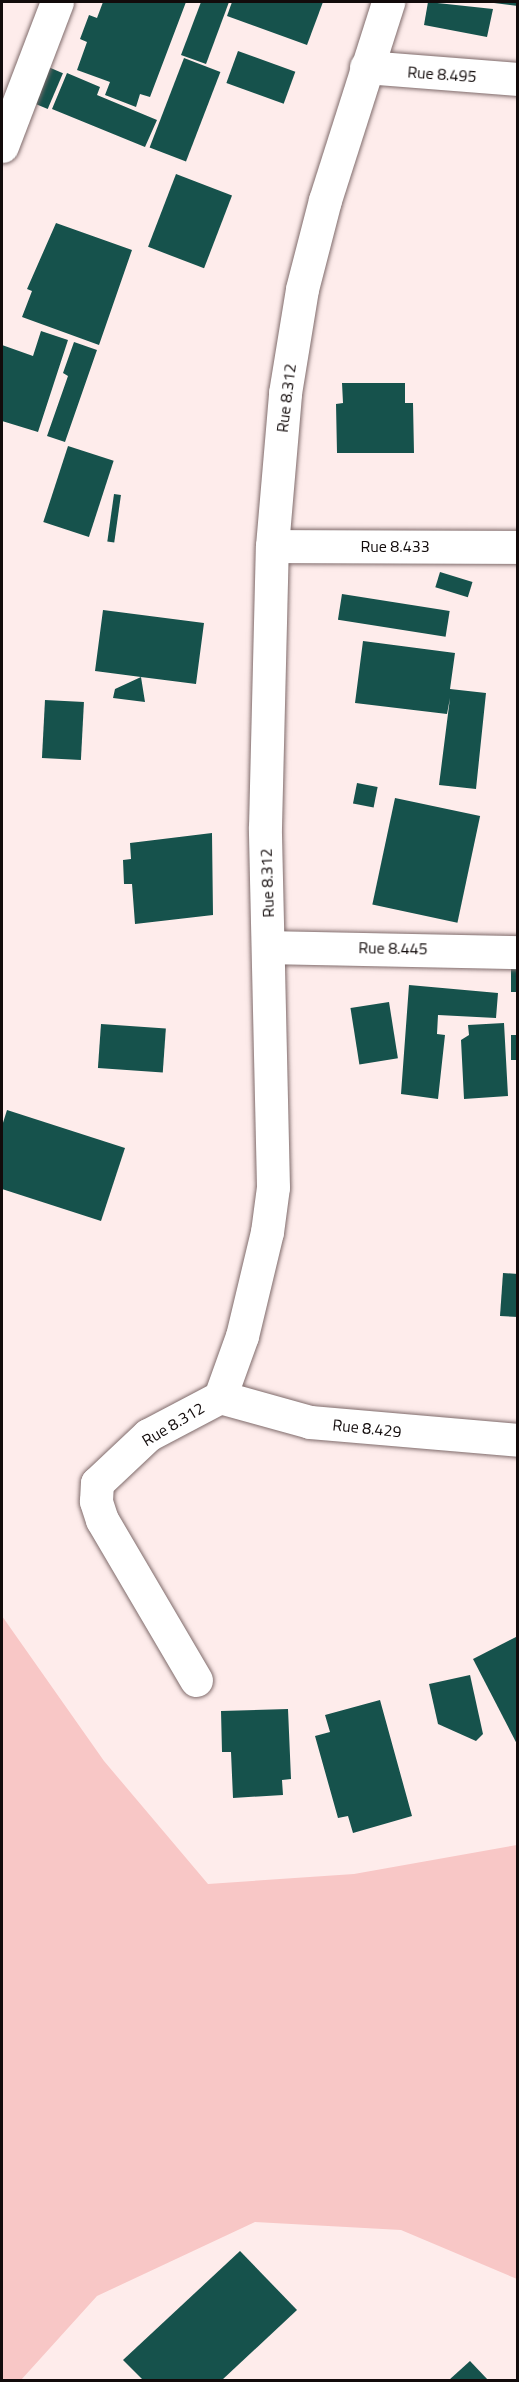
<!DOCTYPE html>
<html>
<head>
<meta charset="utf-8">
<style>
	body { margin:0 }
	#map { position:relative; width:519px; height:2382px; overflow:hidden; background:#feeceb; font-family:"Titillium Web",sans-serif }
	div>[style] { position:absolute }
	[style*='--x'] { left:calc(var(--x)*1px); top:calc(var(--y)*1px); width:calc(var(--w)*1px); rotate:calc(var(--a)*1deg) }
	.green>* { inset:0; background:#f8c7c6 }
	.building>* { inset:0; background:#16524c; transform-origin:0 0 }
	.roads { filter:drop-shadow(0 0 2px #7f6b6b) drop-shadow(0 0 2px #7f6b6b) }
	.minor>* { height:33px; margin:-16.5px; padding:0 16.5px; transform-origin:16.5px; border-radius:16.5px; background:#fff }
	span { translate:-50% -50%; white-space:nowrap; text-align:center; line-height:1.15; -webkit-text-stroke:6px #fff; paint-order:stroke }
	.street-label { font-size:16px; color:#120b0b }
	.frame { position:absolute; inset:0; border:3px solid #120b0b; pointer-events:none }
</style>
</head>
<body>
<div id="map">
	<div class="green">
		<i style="clip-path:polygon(2px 1616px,104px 1761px,208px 1884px,354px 1874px,517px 1845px,517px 2279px,401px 2230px,255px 2222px,97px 2296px,21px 2380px,2px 2380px)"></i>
	</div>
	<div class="building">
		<i style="clip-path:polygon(103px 2px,186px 2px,150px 97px,140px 94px,136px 107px,105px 95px,110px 82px,77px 70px,87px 42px,80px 39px,89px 15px,97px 18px)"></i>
		<i style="clip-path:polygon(201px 2px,229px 2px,206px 64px,181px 55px)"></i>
		<i style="clip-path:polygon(232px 2px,323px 2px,307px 45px,227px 16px)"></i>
		<i style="clip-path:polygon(428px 2px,493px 9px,487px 37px,424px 25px)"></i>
		<i style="clip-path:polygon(494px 2px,518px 2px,518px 6px,494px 3px)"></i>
		<i style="left:238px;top:51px;width:61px;height:34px;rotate:20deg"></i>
		<i style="left:184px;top:58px;width:39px;height:96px;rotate:21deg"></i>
		<i style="left:39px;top:63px;width:26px;height:39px;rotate:23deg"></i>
		<i style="clip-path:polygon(67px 73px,100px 87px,97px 95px,157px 120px,145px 147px,52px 109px)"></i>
		<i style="left:176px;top:174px;width:60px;height:78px;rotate:21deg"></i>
		<i style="clip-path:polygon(56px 223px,132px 250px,99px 345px,22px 317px,32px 291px,27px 289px)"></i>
		<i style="clip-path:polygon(41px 331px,68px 340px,38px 432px,2px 421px,2px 345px,33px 356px)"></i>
		<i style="clip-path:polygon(74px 342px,97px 350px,65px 442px,47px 436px,68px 376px,63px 373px)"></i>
		<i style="clip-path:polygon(342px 383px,405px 383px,405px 403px,413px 403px,414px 453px,337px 453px,336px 404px,343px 403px)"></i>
		<i style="left:68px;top:446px;width:48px;height:80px;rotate:18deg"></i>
		<i style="left:114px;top:494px;width:7px;height:48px;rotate:8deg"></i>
		<i style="left:440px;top:572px;width:34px;height:16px;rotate:17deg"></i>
		<i style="left:342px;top:594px;width:109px;height:26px;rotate:9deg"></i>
		<i style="clip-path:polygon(103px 610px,204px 623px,196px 684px,141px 677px,145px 702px,113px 698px,115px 689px,141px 677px,95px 671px)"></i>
		<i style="clip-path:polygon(363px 641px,455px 653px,450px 689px,486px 693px,476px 789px,439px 785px,450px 698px,447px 714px,355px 703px)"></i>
		<i style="left:45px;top:700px;width:39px;height:58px;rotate:3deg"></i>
		<i style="left:357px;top:783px;width:21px;height:21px;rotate:11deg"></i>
		<i style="left:395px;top:798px;width:87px;height:109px;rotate:12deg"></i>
		<i style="clip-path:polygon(212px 833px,213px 915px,135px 924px,132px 884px,124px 884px,123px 860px,131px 859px,130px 843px)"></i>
		<i style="left:511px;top:968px;width:7px;height:24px"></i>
		<i style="clip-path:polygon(409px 985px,498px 993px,496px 1018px,438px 1015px,437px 1034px,445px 1035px,438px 1099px,401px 1094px)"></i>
		<i style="left:389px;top:1002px;width:57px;height:39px;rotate:81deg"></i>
		<i style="clip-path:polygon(504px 1023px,508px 1096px,464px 1099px,461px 1040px,469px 1035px,468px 1025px)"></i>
		<i style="left:101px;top:1024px;width:65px;height:44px;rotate:4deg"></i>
		<i style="left:511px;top:1035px;width:7px;height:25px"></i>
		<i style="clip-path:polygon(7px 1110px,125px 1148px,101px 1221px,2px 1189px,2px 1126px)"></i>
		<i style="clip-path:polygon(503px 1273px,518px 1274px,518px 1317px,500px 1316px)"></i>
		<i style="clip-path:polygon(518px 1636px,518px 1746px,473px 1659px)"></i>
		<i style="clip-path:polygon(470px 1675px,483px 1734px,476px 1741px,438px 1724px,429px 1684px)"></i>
		<i style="clip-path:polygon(380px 1700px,412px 1816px,353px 1833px,348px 1816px,338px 1818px,315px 1736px,330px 1732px,325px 1715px)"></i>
		<i style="clip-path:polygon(288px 1709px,291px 1779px,282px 1780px,283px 1795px,233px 1798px,231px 1752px,222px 1752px,221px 1711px)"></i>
		<i style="clip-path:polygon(240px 2251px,297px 2310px,222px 2380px,143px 2380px,123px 2360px)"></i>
		<i style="clip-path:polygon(470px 2361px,488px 2380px,449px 2380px)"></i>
	</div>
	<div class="roads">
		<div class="minor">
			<i style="--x:366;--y:67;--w:152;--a:4.5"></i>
			<i style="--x:2;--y:146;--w:154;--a:-69.1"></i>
			<i style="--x:272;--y:546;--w:246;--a:0.2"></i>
			<i style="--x:269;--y:947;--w:249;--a:1.2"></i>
			<i style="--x:220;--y:1397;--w:93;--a:15.5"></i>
			<i style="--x:310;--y:1422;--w:209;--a:4.9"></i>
			<i style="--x:196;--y:1680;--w:186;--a:-120.4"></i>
			<i style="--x:102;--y:1520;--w:20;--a:-108"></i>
			<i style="--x:96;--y:1501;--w:18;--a:-87"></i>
			<i style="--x:97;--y:1483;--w:70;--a:-43.3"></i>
			<i style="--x:148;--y:1435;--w:81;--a:-27.8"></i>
			<i style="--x:220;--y:1397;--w:65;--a:-70.2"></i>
			<i style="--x:242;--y:1336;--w:107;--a:-76.5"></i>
			<i style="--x:267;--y:1232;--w:45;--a:-82.4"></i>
			<i style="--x:273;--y:1187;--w:360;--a:-91.3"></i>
			<i style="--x:265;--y:827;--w:281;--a:-88.6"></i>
			<i style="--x:272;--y:546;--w:154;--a:-85.1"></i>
			<i style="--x:285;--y:393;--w:105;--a:-80.7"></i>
			<i style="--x:302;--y:289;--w:92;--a:-75.5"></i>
			<i style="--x:325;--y:200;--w:208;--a:-72.3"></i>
		</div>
	</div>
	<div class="street-label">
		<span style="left:442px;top:74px;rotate:4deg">Rue 8.495</span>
		<span style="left:286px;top:398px;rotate:-83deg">Rue 8.312</span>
		<span style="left:395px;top:546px">Rue 8.433</span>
		<span style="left:267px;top:883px;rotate:-92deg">Rue 8.312</span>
		<span style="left:393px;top:948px;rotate:1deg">Rue 8.445</span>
		<span style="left:173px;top:1424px;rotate:-31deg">Rue 8.312</span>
		<span style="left:367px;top:1428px;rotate:6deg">Rue 8.429</span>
	</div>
	<div class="frame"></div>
</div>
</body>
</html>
